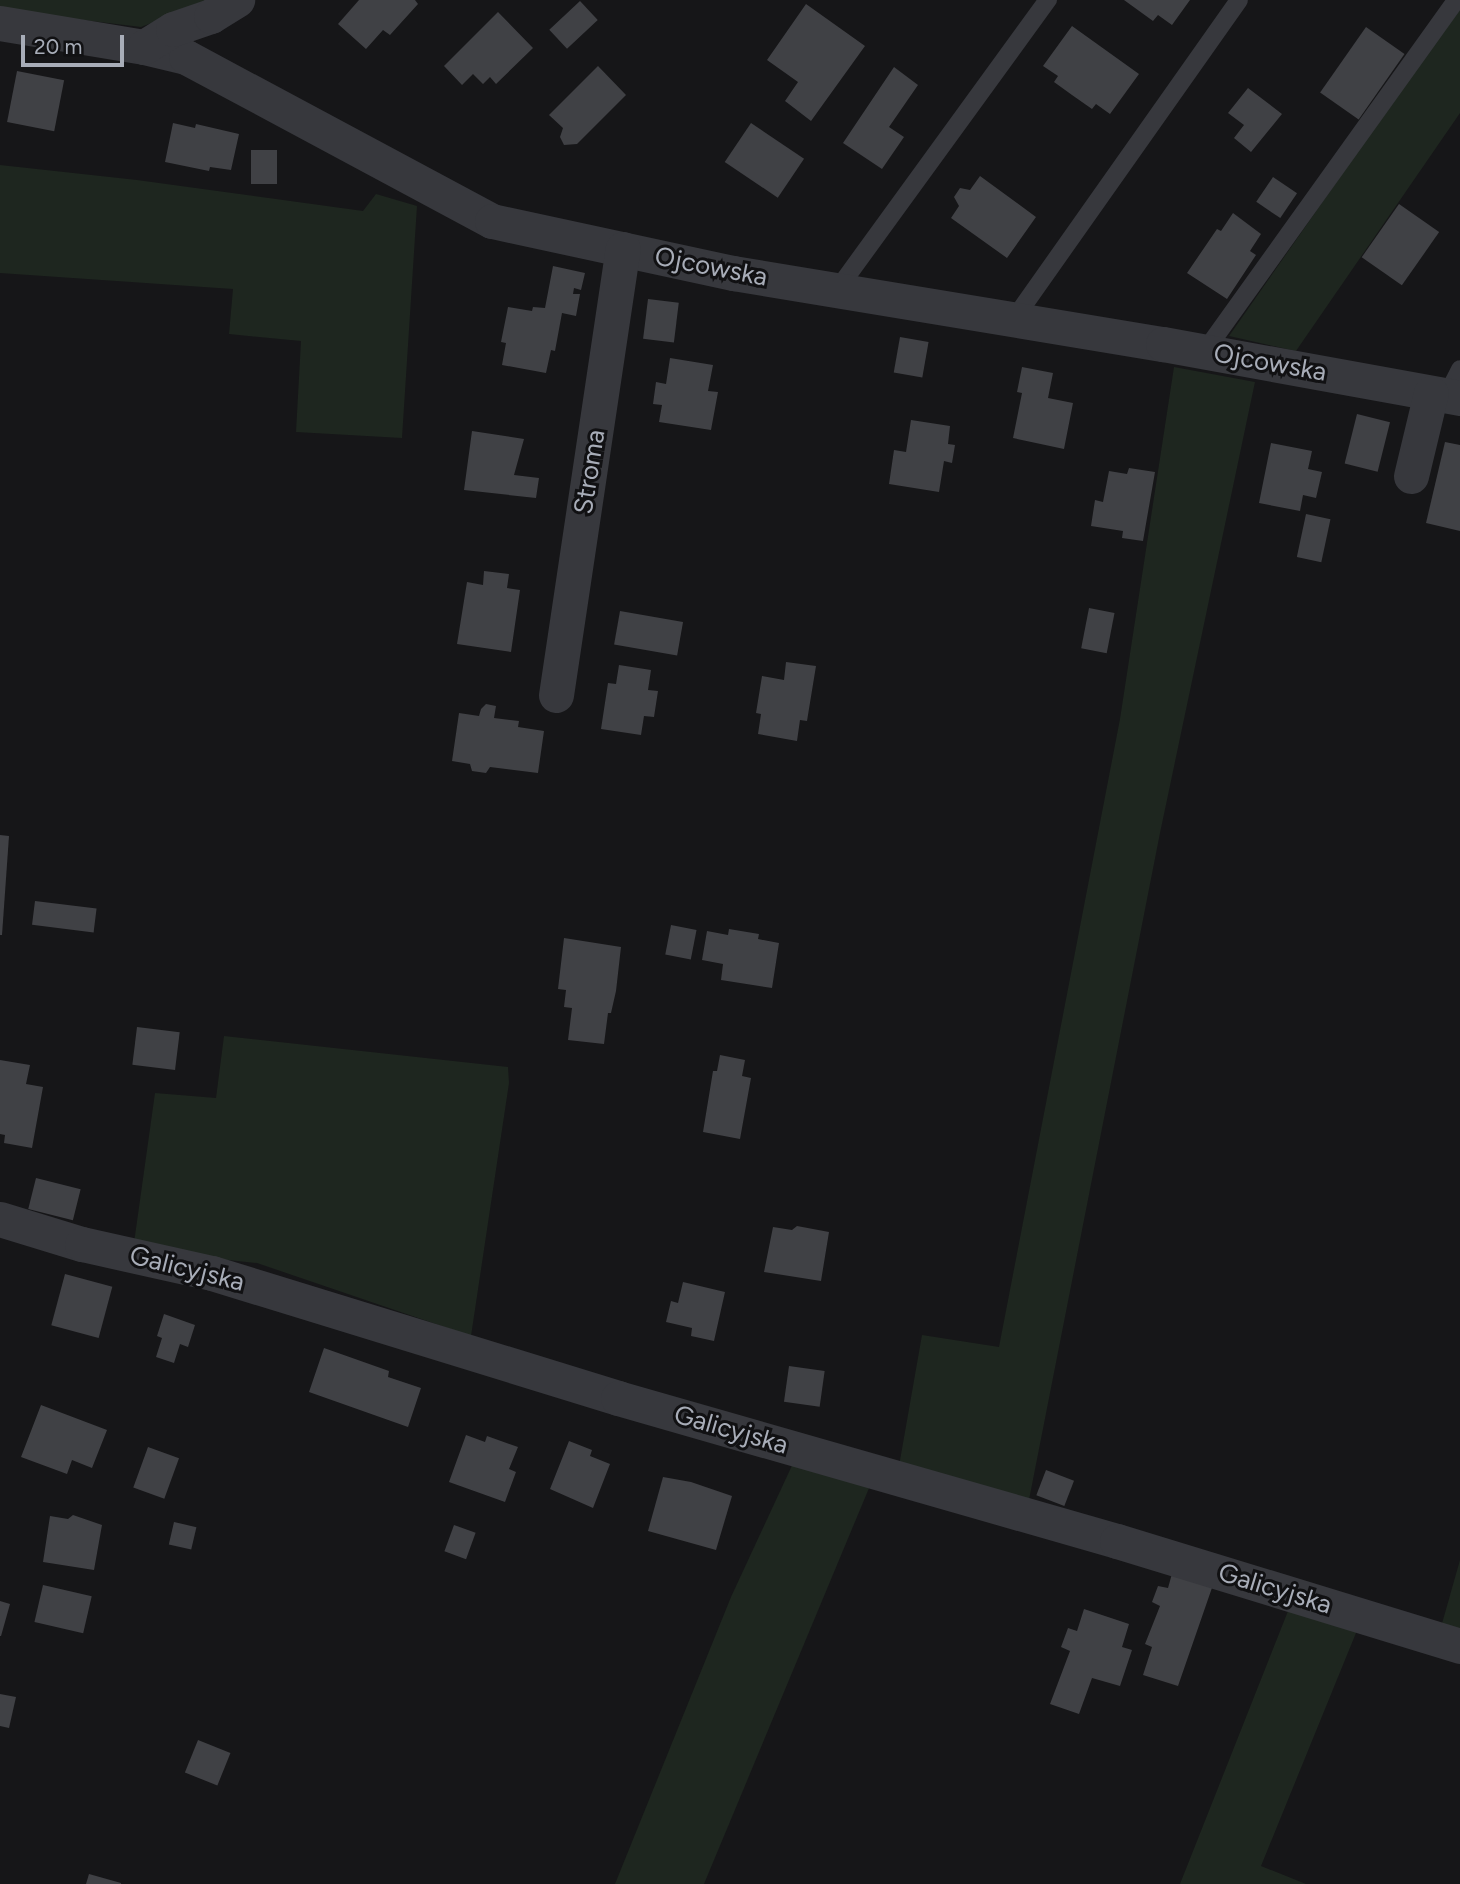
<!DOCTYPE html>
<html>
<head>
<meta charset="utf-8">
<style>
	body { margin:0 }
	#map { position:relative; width:1460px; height:1884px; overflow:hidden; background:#161618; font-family:Figtree,sans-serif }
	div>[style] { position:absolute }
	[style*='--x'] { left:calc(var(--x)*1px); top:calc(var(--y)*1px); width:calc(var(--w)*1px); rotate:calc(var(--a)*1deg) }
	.green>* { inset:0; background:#1e261f }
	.building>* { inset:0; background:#404145; transform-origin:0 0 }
	.lane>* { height:18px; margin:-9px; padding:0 9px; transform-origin:9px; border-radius:9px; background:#37383d }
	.street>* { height:35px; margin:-17.5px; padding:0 17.5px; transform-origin:17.5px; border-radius:17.5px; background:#37383d }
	span { translate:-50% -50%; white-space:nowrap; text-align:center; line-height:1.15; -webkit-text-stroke:6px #111113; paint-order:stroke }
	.street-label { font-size:26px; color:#a8adb8 }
	.scale { position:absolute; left:21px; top:35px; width:103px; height:32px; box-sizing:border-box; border:4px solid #a8adb8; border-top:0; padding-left:9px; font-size:21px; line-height:24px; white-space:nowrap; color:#a8adb8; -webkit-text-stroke:5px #111113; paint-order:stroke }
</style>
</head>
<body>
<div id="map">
	<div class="green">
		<i style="clip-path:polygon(0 0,211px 0,141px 27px,0 10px)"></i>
		<i style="clip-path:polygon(1460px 5px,1460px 113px,1296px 351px,1229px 336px)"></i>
		<i style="clip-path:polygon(0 165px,137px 180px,363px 211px,376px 194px,417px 206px,402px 438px,296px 432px,301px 341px,229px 334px,233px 289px,0 273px)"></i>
		<i style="clip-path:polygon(1174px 367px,1255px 382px,1160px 833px,1028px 1505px,899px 1466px,922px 1335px,999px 1347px,1120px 719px)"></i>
		<i style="clip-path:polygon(224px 1036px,508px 1067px,509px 1083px,471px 1336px,257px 1263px,133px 1250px,155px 1093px,216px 1098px)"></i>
		<i style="clip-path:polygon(795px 1459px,872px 1481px,704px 1884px,615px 1884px,731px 1597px)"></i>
		<i style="clip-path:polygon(1460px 1560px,1460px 1633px,1441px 1627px)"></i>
		<i style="clip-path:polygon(1292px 1601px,1358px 1628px,1261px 1866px,1306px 1884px,1180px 1884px)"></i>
	</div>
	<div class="building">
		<i style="clip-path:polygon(359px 0,415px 0,418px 4px,390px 35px,383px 30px,366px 49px,338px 24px)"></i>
		<i style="clip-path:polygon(1124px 0,1190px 0,1172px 25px,1158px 15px,1153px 21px)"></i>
		<i style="left:580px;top:1px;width:26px;height:42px;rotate:47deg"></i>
		<i style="clip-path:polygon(806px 4px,865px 46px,811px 121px,785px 101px,798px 82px,767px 60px)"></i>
		<i style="clip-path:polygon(498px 12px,533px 48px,496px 84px,490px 77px,483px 84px,473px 74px,462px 85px,444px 66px)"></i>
		<i style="clip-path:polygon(1072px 26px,1139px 74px,1110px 114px,1096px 104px,1092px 109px,1072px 95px,1054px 82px,1058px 76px,1043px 66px)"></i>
		<i style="left:1366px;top:27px;width:47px;height:80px;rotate:35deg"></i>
		<i style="clip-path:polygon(598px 66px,626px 95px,577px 144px,564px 145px,560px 137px,563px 128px,549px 115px)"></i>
		<i style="clip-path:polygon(894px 67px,918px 85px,889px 127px,904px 137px,882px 169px,843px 143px)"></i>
		<i style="left:17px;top:71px;width:48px;height:52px;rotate:11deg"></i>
		<i style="clip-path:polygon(1248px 88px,1282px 114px,1251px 152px,1234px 138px,1244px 125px,1228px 113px)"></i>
		<i style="clip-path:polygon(173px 123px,195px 128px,196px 124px,239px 134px,231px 170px,210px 167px,209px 171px,165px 162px)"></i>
		<i style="left:751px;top:123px;width:64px;height:47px;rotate:34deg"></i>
		<i style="left:251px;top:150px;width:26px;height:34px"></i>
		<i style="clip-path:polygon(980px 176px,1036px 217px,1007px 258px,951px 218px,959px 206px,954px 197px,960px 188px,970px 190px)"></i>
		<i style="left:1273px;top:177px;width:29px;height:30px;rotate:34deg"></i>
		<i style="left:1399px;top:204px;width:49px;height:65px;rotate:35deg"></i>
		<i style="clip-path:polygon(1233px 213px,1261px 234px,1250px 251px,1256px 255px,1227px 299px,1187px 273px,1217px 229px,1221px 231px)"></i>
		<i style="clip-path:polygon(553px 266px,585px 273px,581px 290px,574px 288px,573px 294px,580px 294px,576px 316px,562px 313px,555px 351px,551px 350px,546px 373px,502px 365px,506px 343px,501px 342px,508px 307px,532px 311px,533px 307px,545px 308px)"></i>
		<i style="left:648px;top:299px;width:31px;height:40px;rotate:7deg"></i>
		<i style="left:900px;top:337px;width:29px;height:36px;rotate:10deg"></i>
		<i style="clip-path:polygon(670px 358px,713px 365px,708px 391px,718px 392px,711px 430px,659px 422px,662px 405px,653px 404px,656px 382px,666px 384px)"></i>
		<i style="clip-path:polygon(1022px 367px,1053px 373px,1048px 398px,1073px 403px,1064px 449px,1013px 438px,1022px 393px,1017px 392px)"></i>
		<i style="left:1357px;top:414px;width:34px;height:51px;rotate:14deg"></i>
		<i style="clip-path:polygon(911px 420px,950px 426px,948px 444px,955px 445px,952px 463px,944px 461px,939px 492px,889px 484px,894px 450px,906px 452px)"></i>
		<i style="clip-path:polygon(472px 431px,524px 439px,514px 475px,539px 478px,536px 498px,464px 490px)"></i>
		<i style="clip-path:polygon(1445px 442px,1460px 445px,1460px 531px,1426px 523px)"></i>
		<i style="clip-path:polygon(1271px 443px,1312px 451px,1308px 469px,1322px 472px,1316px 498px,1303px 495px,1300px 511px,1259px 503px)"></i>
		<i style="clip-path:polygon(1129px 468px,1155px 472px,1143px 541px,1122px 538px,1123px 531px,1091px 526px,1095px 500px,1103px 502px,1109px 471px,1127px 474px)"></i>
		<i style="left:1306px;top:514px;width:25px;height:44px;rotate:12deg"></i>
		<i style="clip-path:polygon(484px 571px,509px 574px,507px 588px,520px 590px,511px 652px,457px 644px,467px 582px,483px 585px)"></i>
		<i style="left:1089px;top:608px;width:26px;height:41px;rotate:11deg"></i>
		<i style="left:620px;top:611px;width:64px;height:34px;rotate:10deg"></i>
		<i style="clip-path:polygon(786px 662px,816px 666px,807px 721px,800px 720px,797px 741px,758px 734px,761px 714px,756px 713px,762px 676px,784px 680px)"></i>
		<i style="clip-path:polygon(619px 665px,651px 670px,648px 690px,658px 691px,654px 717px,644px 716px,641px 735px,601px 729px,608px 683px,616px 684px)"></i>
		<i style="clip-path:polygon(486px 704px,496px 706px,494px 718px,519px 721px,518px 727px,544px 731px,538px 773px,490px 767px,486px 773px,472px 771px,470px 764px,452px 761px,459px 713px,479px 716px,481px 709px)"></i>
		<i style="clip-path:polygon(0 835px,9px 836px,2px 935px,0 935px)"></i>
		<i style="left:35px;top:901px;width:62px;height:24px;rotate:7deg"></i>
		<i style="left:671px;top:925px;width:26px;height:30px;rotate:11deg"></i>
		<i style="clip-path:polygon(729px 929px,759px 934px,758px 939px,779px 943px,772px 988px,721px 980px,723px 964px,702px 960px,707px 931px,728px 935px)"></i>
		<i style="clip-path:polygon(564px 938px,621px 947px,616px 991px,611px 1013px,608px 1013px,604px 1044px,568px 1040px,572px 1008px,564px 1007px,566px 990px,558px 989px)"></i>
		<i style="left:137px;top:1027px;width:43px;height:38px;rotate:7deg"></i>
		<i style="clip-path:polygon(720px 1055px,745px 1060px,742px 1076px,751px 1078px,740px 1139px,703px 1132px,713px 1071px,717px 1071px)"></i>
		<i style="clip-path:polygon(0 1060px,30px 1065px,26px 1084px,43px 1087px,32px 1148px,4px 1143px,5px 1135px,0 1134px)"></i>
		<i style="left:36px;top:1178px;width:46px;height:32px;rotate:14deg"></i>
		<i style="clip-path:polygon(797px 1226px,829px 1232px,821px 1281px,764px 1272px,773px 1227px,792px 1230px)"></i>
		<i style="left:65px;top:1274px;width:49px;height:53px;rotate:15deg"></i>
		<i style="clip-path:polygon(683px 1282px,725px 1292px,714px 1341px,691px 1336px,692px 1328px,666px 1322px,671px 1301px,678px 1303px)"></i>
		<i style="clip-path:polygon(164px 1314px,195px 1325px,188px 1347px,180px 1344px,174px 1363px,156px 1357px,162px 1338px,157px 1336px)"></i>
		<i style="clip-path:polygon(324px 1348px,389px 1371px,388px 1377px,421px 1388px,408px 1427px,309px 1392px)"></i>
		<i style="left:789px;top:1366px;width:36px;height:36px;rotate:8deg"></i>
		<i style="clip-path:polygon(41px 1405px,107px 1430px,92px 1468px,72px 1460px,67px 1474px,21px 1457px)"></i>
		<i style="clip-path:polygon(466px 1435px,485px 1442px,487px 1436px,518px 1447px,509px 1469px,516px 1472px,505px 1502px,449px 1482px)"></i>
		<i style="clip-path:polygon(569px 1441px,592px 1450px,590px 1456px,610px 1464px,593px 1508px,550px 1489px)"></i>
		<i style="left:148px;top:1447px;width:33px;height:43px;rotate:20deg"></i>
		<i style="left:1046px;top:1470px;width:30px;height:27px;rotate:21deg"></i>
		<i style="clip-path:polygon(663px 1477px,691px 1482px,732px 1496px,716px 1550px,648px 1531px)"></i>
		<i style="clip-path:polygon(73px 1515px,102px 1525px,94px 1570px,43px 1562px,50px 1516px,68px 1519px)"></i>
		<i style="left:174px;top:1522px;width:23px;height:23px;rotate:13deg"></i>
		<i style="left:454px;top:1525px;width:23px;height:28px;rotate:20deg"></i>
		<i style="clip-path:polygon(1173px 1570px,1214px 1582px,1178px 1686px,1143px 1675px,1152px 1647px,1145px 1644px,1160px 1606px,1152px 1602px,1158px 1586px,1168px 1588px)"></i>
		<i style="left:43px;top:1585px;width:50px;height:38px;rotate:13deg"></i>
		<i style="clip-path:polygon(0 1601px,10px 1604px,1px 1636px,0 1636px)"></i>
		<i style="clip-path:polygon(1084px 1609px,1129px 1624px,1122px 1647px,1132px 1650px,1120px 1686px,1092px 1678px,1079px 1714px,1050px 1704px,1070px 1651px,1061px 1647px,1068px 1628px,1077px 1631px)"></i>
		<i style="clip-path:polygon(0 1694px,16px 1697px,9px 1728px,0 1726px)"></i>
		<i style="left:198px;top:1740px;width:35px;height:35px;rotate:22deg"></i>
		<i style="clip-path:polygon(89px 1874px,121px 1883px,121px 1884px,86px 1884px)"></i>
	</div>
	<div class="lane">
		<i style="--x:837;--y:290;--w:359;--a:-54"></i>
		<i style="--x:1014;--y:319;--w:390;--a:-54.8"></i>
		<i style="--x:1205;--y:351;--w:432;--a:-54.4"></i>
		<i style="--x:1447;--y:395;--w:29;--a:-63"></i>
	</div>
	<div class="street">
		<i style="--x:0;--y:23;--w:146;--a:9.5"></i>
		<i style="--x:144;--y:47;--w:43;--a:13.4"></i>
		<i style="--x:186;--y:57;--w:347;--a:28.2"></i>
		<i style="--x:492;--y:221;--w:247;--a:12.2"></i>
		<i style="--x:733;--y:273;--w:436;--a:9.4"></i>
		<i style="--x:1163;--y:344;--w:302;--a:10.3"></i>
		<i style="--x:144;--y:47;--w:34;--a:-32"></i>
		<i style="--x:173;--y:29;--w:40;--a:-18.9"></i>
		<i style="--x:211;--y:16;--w:31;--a:-32"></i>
		<i style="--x:1411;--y:476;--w:85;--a:-76.5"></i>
		<i style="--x:556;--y:695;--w:451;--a:-81.5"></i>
		<i style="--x:0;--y:1219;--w:86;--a:17"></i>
		<i style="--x:82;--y:1244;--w:133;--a:12.6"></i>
		<i style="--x:212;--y:1273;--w:425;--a:17.1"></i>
		<i style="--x:618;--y:1398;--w:519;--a:15.99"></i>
		<i style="--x:1117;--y:1541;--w:359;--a:17"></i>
	</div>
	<div class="street-label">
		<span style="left:711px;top:267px;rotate:11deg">Ojcowska</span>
		<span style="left:1270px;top:363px;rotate:10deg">Ojcowska</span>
		<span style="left:590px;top:472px;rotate:-81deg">Stroma</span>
		<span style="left:187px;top:1269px;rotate:14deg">Galicyjska</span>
		<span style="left:731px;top:1430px;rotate:16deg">Galicyjska</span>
		<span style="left:1275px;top:1589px;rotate:17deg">Galicyjska</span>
	</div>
	<div class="scale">20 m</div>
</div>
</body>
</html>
